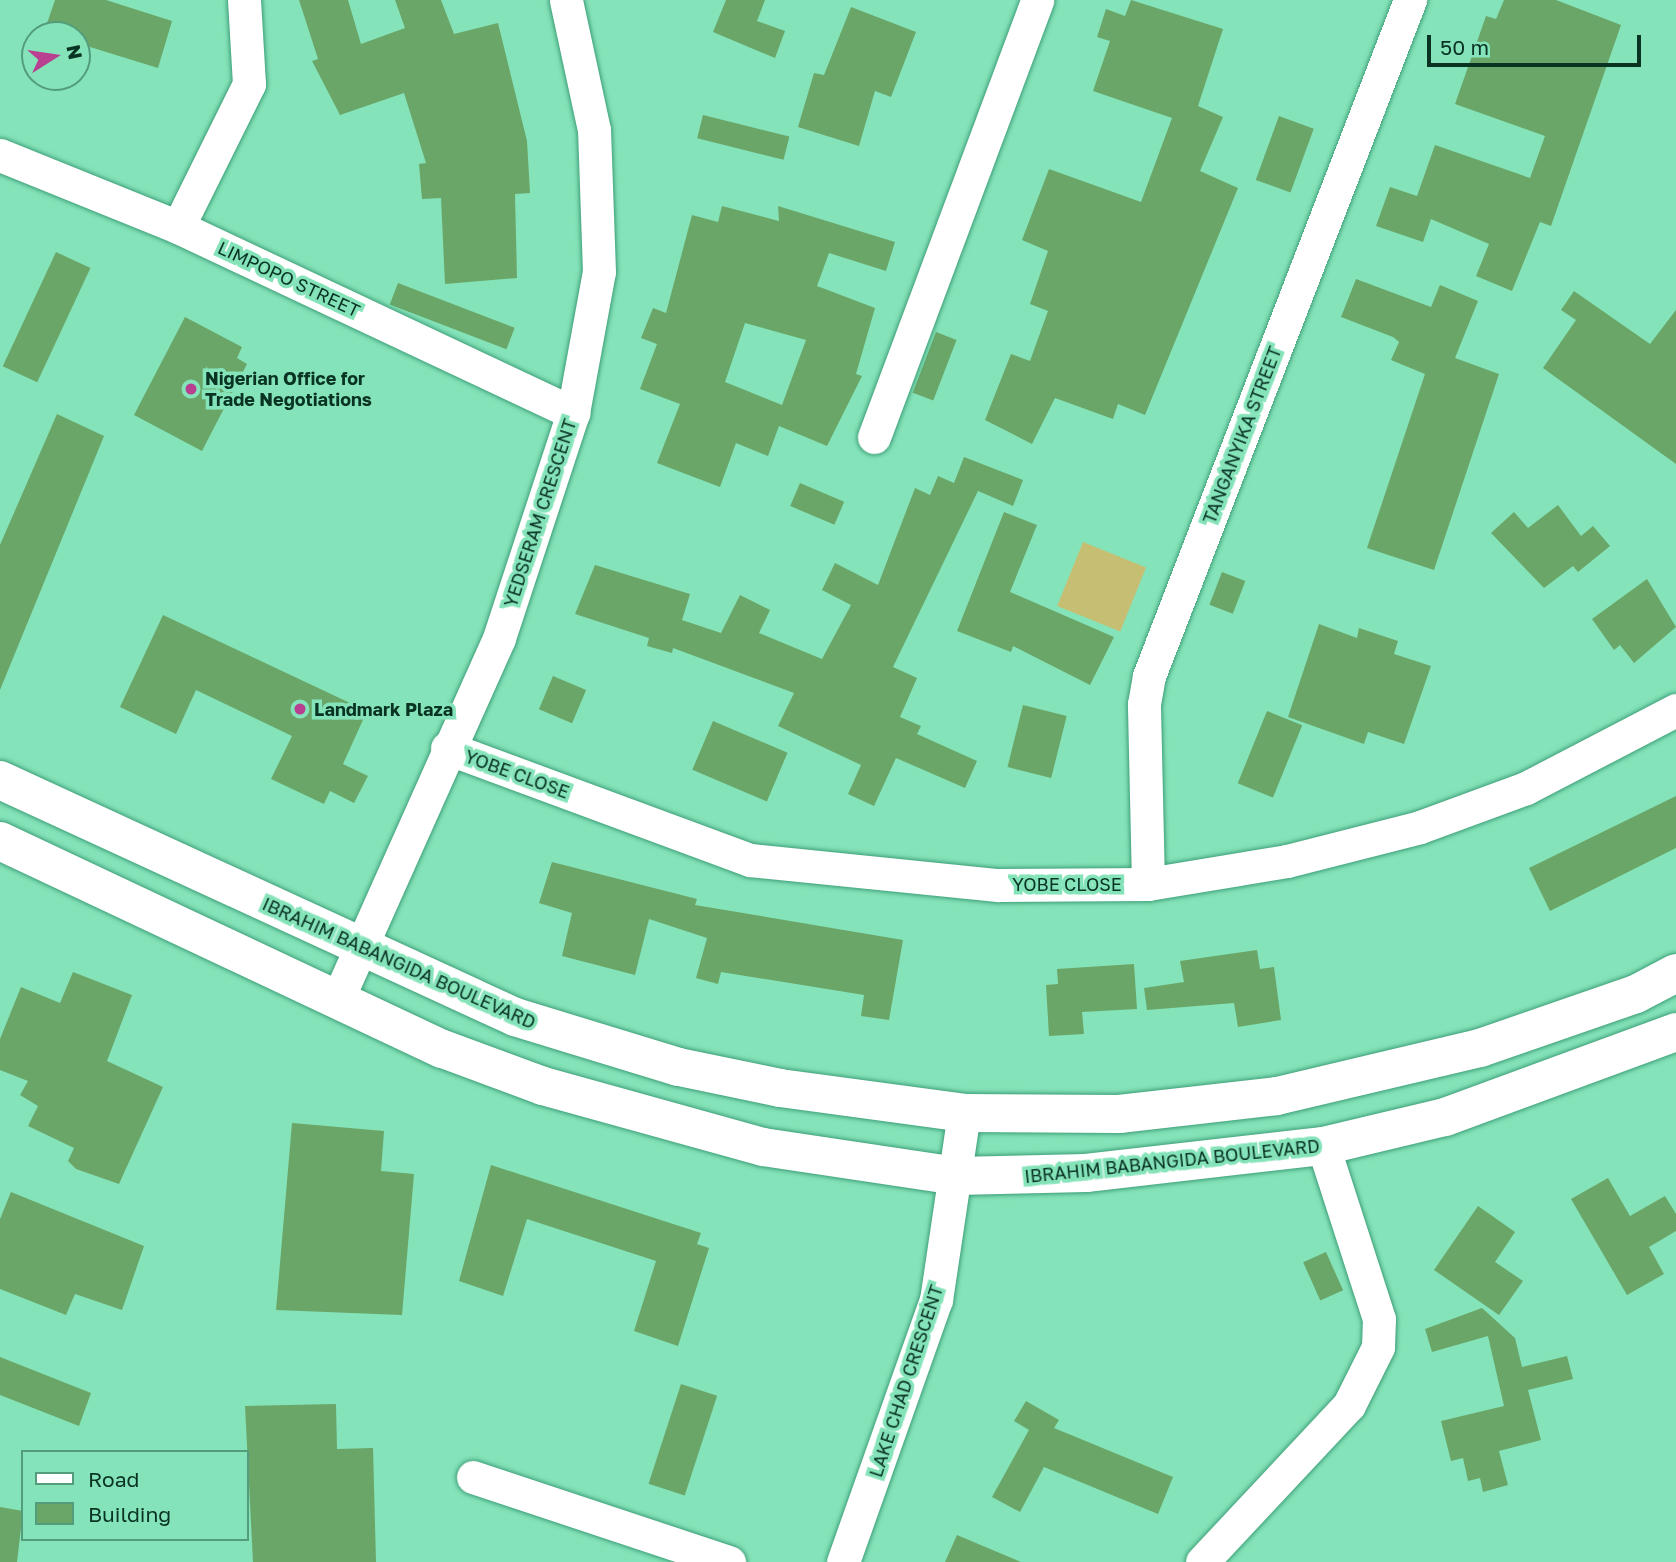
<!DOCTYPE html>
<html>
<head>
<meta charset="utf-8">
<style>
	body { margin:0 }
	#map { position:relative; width:1676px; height:1562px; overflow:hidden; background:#85e3b9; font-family:"Golos Text",sans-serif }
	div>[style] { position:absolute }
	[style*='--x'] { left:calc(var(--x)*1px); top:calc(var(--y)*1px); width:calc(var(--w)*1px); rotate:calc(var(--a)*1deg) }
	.green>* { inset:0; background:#c6bf73; transform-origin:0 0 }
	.building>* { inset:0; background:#6aa668; transform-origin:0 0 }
	.roads { filter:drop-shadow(0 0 2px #3e9f78) drop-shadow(0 0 2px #3e9f78) }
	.minor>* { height:33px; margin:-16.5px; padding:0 16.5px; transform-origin:16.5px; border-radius:16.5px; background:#fff }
	.tertiary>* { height:38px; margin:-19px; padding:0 19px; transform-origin:19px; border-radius:19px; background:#fff }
	.dots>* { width:19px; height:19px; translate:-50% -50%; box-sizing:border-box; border:4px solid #85e3b9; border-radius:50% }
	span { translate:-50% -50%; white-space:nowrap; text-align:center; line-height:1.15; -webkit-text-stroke:7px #85e3b9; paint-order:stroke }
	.street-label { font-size:18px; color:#093323 }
	.poi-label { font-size:18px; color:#093323; font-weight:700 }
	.left { translate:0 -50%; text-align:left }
	.legend { position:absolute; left:21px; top:1450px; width:228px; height:91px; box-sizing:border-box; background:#85e3b9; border:2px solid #539d7d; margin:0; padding:9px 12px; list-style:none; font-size:21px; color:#093323 }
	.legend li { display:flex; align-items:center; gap:14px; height:35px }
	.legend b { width:35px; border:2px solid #539d7d }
	.north { position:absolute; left:21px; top:21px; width:70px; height:70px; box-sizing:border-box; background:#85e3b9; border:2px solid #539d7d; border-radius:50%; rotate:78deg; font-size:19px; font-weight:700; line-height:28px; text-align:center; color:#093323 }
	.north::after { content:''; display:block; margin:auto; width:24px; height:32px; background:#b93f91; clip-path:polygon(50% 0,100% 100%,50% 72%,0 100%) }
	.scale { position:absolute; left:1427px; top:35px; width:214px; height:32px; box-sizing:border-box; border:4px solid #093323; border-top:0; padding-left:9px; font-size:21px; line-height:24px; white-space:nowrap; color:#093323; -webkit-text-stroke:5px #85e3b9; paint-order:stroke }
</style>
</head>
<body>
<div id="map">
	<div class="green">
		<i style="left:1083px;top:542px;width:68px;height:69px;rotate:22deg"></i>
	</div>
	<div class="building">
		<i style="clip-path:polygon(55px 0,106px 0,172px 21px,158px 68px,77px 43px,77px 35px,43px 35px)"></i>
		<i style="clip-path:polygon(299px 0,348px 0,361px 44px,405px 28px,395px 0,441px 0,454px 34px,498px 23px,527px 141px,530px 193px,515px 194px,517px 278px,445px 284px,441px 198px,422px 199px,419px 164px,426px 163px,404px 93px,340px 115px,312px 61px,318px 59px)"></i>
		<i style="clip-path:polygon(726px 0,765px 0,757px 21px,785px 31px,775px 58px,713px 32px)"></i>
		<i style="clip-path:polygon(1131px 0,1223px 29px,1198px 106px,1223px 117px,1200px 171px,1238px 188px,1145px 415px,1118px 404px,1113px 419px,1055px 398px,1032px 444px,985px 420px,1011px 354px,1030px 361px,1048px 311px,1030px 304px,1048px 251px,1022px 240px,1049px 169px,1141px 202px,1172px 118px,1093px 91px,1110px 41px,1097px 37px,1106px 9px,1125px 16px)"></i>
		<i style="clip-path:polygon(1504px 0,1556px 0,1621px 25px,1551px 226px,1540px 222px,1512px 291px,1476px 276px,1489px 244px,1431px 219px,1423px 242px,1376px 226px,1390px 187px,1417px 196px,1435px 145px,1530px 178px,1545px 136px,1455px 104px,1486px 16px,1496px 19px)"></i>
		<i style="clip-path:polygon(851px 7px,916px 32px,891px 97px,875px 91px,859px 146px,798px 127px,814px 73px,824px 75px)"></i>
		<i style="left:703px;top:115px;width:89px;height:24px;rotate:14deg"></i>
		<i style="left:1279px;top:116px;width:37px;height:68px;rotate:20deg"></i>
		<i style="clip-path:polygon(evenodd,722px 206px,779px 221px,778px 206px,895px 242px,886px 271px,829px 253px,817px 286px,875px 308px,856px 374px,862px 376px,827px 446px,779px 426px,768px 456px,736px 443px,720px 487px,657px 463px,680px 404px,640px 389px,657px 344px,641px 338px,653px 308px,666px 313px,692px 215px,718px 222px,722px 206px,745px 323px,806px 340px,782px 405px,725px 382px,745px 323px)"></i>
		<i style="left:56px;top:252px;width:38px;height:126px;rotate:25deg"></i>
		<i style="clip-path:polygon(1356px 279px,1431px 307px,1440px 285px,1478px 301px,1455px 358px,1499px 374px,1434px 570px,1367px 548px,1425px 374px,1391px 360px,1399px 342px,1393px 337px,1341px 317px)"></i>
		<i style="left:398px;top:283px;width:125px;height:23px;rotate:21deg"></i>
		<i style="clip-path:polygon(1574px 291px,1650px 344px,1676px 310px,1676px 464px,1543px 368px,1576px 320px,1561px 310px)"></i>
		<i style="clip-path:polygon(185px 317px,242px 347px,237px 358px,247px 364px,202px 451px,134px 415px)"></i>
		<i style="left:936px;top:332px;width:22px;height:65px;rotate:21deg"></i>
		<i style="clip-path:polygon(57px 414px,104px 436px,0 690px,0 545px)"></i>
		<i style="clip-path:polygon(964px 457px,1023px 480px,1013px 506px,978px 491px,893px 667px,917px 678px,900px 717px,921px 726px,917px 734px,977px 761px,965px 788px,896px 758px,874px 806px,848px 794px,861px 765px,778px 726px,794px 693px,673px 648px,672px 653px,647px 646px,649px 638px,575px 614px,595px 565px,690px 594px,682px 620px,721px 633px,740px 595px,770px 610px,759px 633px,822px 659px,851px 605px,822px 590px,835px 563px,878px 585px,915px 488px,930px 495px,938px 476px,954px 483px)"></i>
		<i style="left:800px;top:483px;width:48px;height:25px;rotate:23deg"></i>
		<i style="clip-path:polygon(1558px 505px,1581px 536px,1593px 526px,1610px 546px,1578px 572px,1573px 566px,1544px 588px,1491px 533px,1514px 512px,1528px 528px)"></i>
		<i style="clip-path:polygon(1004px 512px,1037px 525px,1010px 592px,1114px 637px,1090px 685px,1013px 646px,1011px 652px,957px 631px)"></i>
		<i style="left:1222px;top:572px;width:25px;height:35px;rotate:21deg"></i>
		<i style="clip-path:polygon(1647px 579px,1676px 627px,1634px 663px,1620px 645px,1614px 650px,1592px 619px)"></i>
		<i style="clip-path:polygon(163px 615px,367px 711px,343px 764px,368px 776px,354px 803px,330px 791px,324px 804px,271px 779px,292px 736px,196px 690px,176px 734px,120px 707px)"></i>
		<i style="clip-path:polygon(1319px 624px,1357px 638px,1359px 628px,1398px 641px,1394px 654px,1431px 666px,1404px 744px,1368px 732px,1364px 744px,1288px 717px)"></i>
		<i style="left:553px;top:676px;width:36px;height:36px;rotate:23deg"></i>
		<i style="left:1023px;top:705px;width:45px;height:64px;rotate:14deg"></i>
		<i style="left:1267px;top:711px;width:38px;height:78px;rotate:22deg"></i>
		<i style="left:713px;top:721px;width:81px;height:53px;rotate:23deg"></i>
		<i style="clip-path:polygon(1676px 796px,1676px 848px,1550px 911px,1529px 868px)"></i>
		<i style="clip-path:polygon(552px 862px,697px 899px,695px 905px,903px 940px,889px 1020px,861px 1016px,864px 995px,721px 972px,718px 984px,696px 978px,707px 938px,649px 919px,635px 975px,562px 956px,572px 913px,539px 903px)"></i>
		<i style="clip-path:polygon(1257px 950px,1260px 969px,1274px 967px,1281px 1020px,1238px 1027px,1234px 1003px,1147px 1010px,1144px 988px,1184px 982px,1180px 961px)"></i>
		<i style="clip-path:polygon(1134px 964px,1137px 1009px,1082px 1012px,1084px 1034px,1049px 1036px,1046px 985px,1058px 984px,1057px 969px)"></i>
		<i style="clip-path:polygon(73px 972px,132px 995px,107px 1061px,163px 1087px,119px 1184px,76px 1169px,68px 1161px,74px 1148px,28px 1126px,38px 1106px,20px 1095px,28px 1081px,0 1070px,0 1039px,21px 987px,60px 1003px)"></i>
		<i style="clip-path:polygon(292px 1123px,384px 1131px,381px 1171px,414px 1174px,402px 1315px,276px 1310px)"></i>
		<i style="clip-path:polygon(491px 1165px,701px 1233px,697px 1244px,709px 1248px,678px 1346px,634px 1331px,656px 1261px,527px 1219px,503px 1296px,459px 1281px)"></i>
		<i style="clip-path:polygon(1608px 1178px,1630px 1216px,1665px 1196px,1676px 1214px,1676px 1231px,1649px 1247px,1664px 1274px,1627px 1295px,1571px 1199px)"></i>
		<i style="clip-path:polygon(11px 1192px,144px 1246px,122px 1310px,75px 1294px,66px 1315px,0 1289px,0 1219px)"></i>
		<i style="clip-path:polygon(1478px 1206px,1515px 1232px,1495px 1262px,1523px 1281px,1499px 1315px,1434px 1270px)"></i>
		<i style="left:1326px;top:1252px;width:42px;height:25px;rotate:66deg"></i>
		<i style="clip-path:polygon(1482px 1308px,1515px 1338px,1522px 1367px,1567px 1356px,1573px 1379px,1528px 1390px,1541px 1440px,1499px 1451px,1508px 1485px,1483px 1492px,1480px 1478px,1468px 1481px,1463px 1458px,1451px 1461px,1441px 1421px,1504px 1406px,1488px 1336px,1432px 1352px,1425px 1329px)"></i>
		<i style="clip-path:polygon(0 1357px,91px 1393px,79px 1426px,0 1395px)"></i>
		<i style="left:681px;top:1384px;width:38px;height:105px;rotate:18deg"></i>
		<i style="clip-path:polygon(1026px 1401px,1059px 1420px,1054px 1428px,1173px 1477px,1158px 1514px,1044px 1467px,1020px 1512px,992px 1497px,1029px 1430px,1014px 1421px)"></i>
		<i style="clip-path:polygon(336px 1404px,337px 1449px,373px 1448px,376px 1562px,253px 1562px,245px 1406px)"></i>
		<i style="clip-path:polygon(0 1507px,23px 1511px,17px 1562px,0 1562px)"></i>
		<i style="clip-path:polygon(957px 1535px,1021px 1562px,945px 1562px)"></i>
	</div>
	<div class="roads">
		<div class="minor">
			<i style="--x:0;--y:155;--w:192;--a:22"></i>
			<i style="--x:178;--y:227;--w:437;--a:25.2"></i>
			<i style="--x:178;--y:227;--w:160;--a:-63.6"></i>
			<i style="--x:249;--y:84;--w:84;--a:-93.4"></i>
			<i style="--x:874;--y:437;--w:466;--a:-69.5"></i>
			<i style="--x:447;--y:748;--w:323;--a:20.3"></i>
			<i style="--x:750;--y:860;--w:249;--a:5.8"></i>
			<i style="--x:998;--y:885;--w:150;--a:-0.4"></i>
			<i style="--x:1148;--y:884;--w:141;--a:-9.4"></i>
			<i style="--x:1287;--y:861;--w:137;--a:-14.3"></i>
			<i style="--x:1420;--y:827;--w:113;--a:-20.2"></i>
			<i style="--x:1526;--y:788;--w:169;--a:-27.5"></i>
			<i style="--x:1148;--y:884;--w:180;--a:-91.3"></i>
			<i style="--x:1144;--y:704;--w:28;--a:-80"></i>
			<i style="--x:1149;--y:676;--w:725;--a:-68.89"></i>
			<i style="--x:339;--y:996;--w:392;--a:-65.9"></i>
			<i style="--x:499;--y:638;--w:237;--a:-71.8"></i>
			<i style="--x:573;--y:413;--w:143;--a:-79.6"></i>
			<i style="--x:599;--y:272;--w:142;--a:-92"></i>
			<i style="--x:594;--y:130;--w:133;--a:-102.2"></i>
			<i style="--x:473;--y:1477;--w:270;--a:18.4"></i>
			<i style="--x:843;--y:1562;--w:278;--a:-70.5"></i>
			<i style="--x:936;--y:1300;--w:189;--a:-81.5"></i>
			<i style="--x:1202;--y:1562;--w:215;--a:-46.9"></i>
			<i style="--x:1349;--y:1405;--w:65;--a:-63.4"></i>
			<i style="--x:1378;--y:1347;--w:28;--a:-88"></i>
			<i style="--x:1379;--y:1319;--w:182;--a:-107.9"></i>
		</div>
		<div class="tertiary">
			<i style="--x:0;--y:780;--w:567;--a:24.71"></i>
			<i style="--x:515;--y:1017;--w:171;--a:17"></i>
			<i style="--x:679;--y:1067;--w:103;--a:11.7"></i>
			<i style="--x:780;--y:1088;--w:186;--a:7.7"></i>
			<i style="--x:964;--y:1113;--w:155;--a:0.4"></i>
			<i style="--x:1119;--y:1114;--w:159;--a:-6.5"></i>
			<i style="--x:1277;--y:1096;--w:209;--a:-13.3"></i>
			<i style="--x:1480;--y:1048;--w:165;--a:-19.1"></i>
			<i style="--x:1636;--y:994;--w:45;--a:-27.7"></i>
			<i style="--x:0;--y:841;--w:489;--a:25.2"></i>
			<i style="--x:443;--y:1049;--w:107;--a:20.3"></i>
			<i style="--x:543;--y:1086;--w:228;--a:15.5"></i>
			<i style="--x:763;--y:1147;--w:196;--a:8.5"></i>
			<i style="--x:957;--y:1176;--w:129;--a:-1.3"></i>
			<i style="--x:1086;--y:1173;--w:239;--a:-6.5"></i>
			<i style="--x:1323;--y:1146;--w:125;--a:-13.4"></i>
			<i style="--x:1445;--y:1117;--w:246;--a:-20.2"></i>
		</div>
	</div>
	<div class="dots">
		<i style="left:191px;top:389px;background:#b93f91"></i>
		<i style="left:300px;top:709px;background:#b93f91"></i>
	</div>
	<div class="street-label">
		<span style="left:289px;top:279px;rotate:25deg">LIMPOPO STREET</span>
		<span style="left:1242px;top:435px;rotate:-69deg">TANGANYIKA STREET</span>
		<span style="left:540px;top:513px;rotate:-72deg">YEDSERAM CRESCENT</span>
		<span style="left:517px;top:774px;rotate:20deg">YOBE CLOSE</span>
		<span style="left:1067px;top:884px">YOBE CLOSE</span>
		<span style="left:399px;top:963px;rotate:24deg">IBRAHIM BABANGIDA BOULEVARD</span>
		<span style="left:1172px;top:1161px;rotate:-6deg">IBRAHIM BABANGIDA BOULEVARD</span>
		<span style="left:906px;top:1381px;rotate:-72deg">LAKE CHAD CRESCENT</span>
	</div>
	<div class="poi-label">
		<span class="left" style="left:205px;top:389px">Nigerian Office for<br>Trade Negotiations</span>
		<span class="left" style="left:314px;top:709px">Landmark Plaza</span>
	</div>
	<ul class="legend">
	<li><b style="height:9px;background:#fff"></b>Road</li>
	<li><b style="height:19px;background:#6aa668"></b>Building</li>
	</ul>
	<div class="north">N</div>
	<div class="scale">50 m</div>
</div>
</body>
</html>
